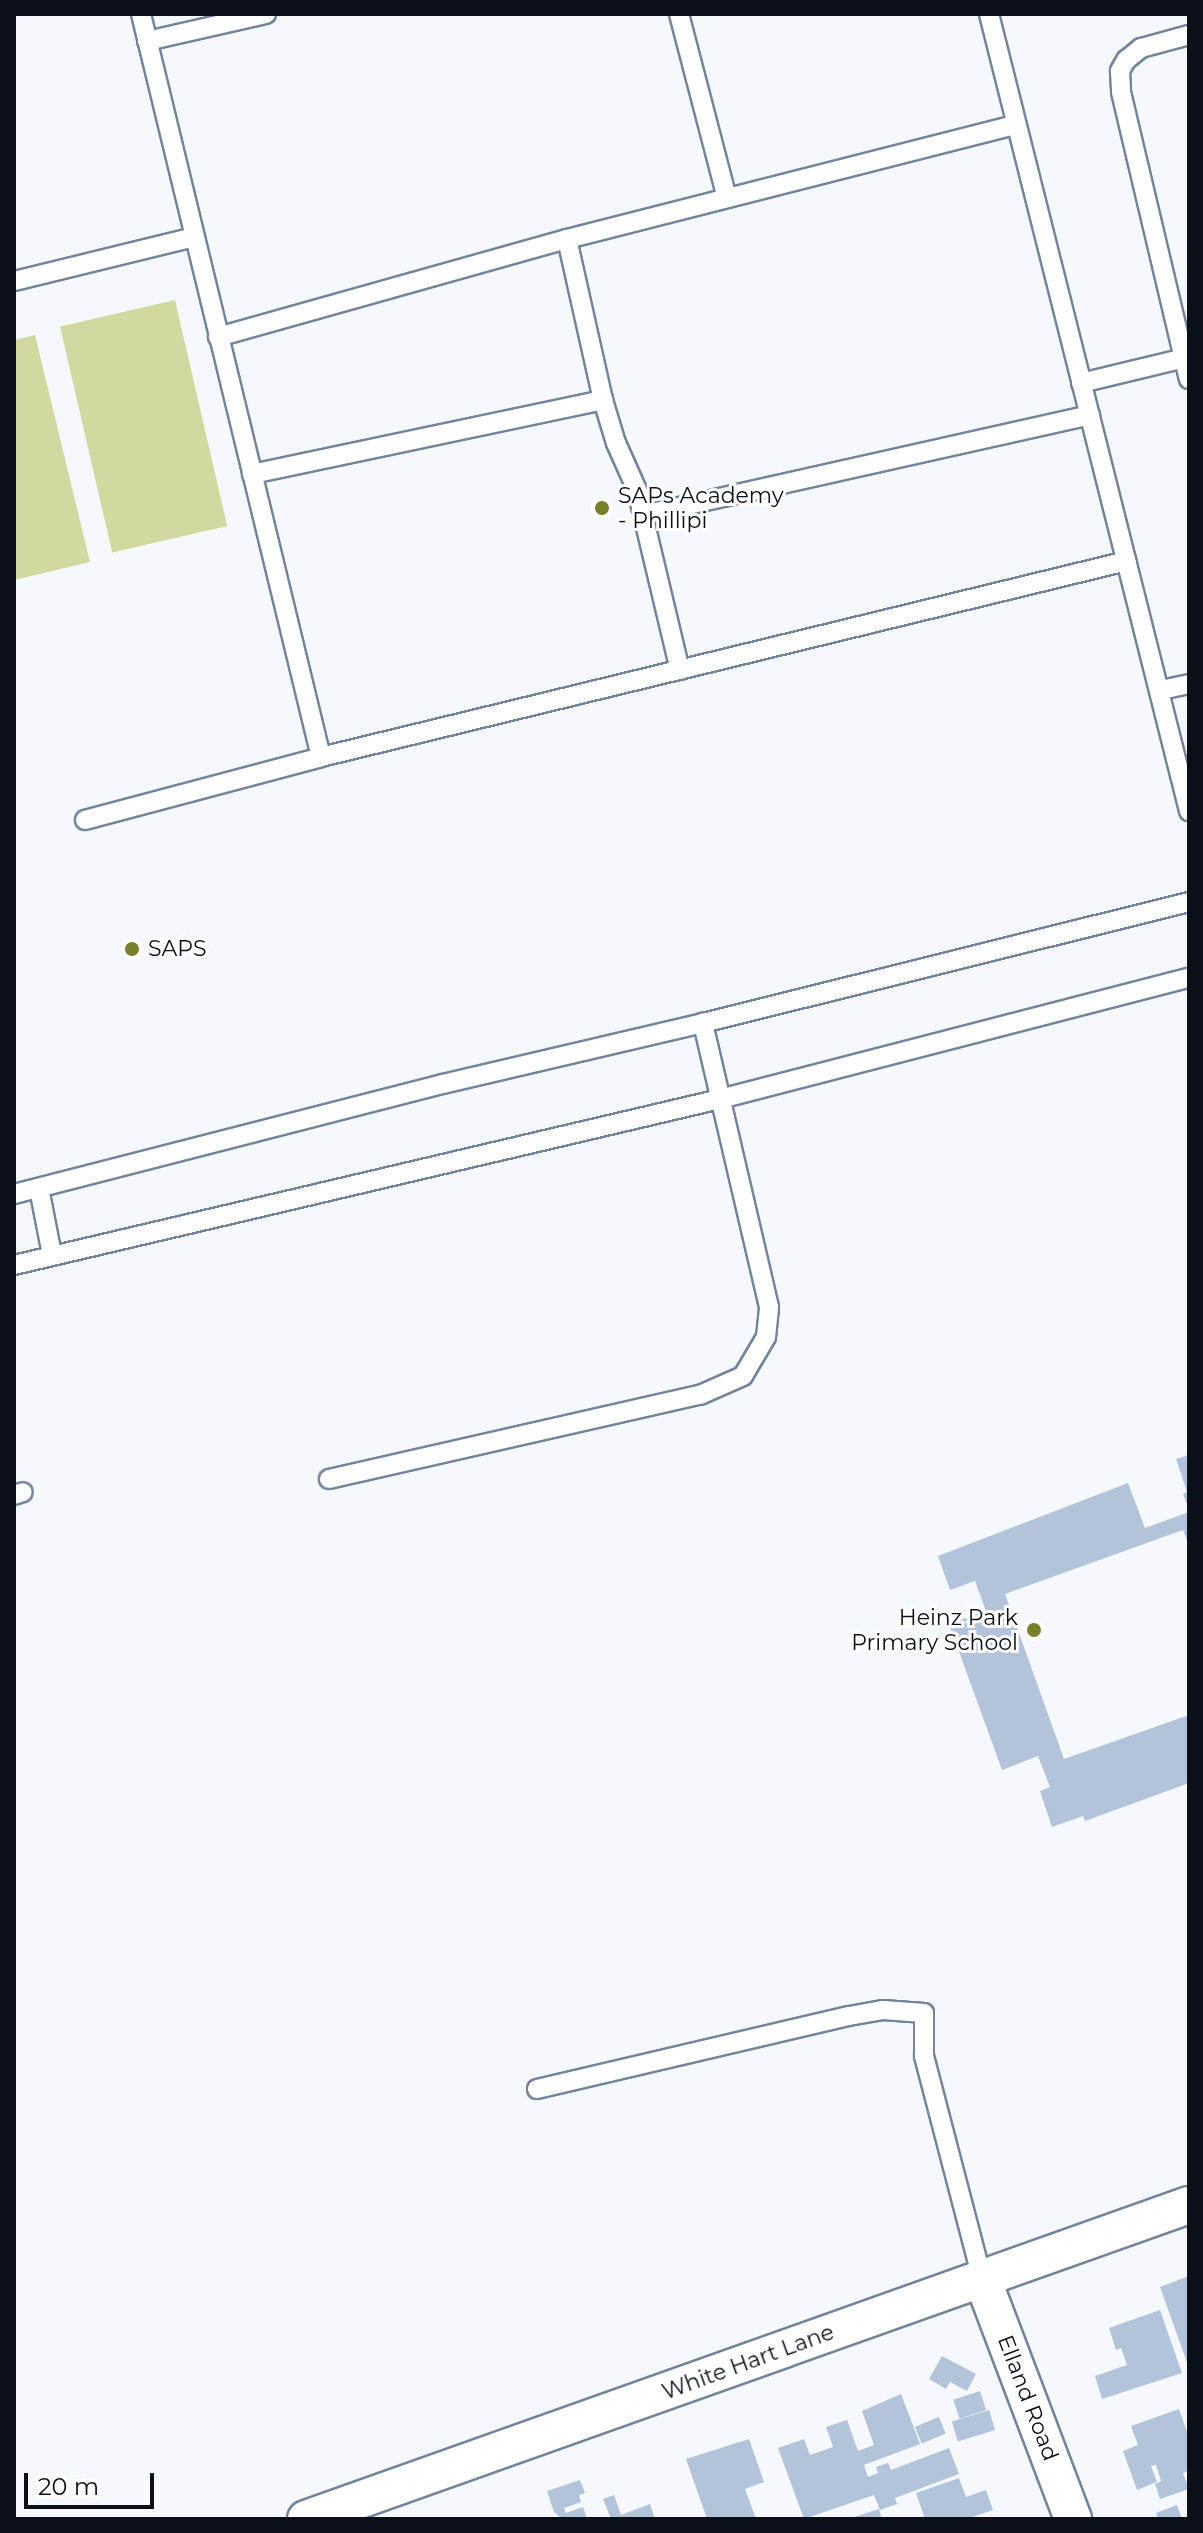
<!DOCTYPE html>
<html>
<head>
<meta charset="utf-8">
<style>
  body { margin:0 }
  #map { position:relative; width:1203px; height:2533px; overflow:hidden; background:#f5f9fd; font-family:Montserrat,sans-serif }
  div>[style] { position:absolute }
  .green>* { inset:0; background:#d2d9a0; transform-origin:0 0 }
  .building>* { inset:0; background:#b2c3da; transform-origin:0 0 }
  .roads { filter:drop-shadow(2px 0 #748499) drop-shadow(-2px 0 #748499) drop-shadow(0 2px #748499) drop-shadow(0 -2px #748499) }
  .lane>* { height:18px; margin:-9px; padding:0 9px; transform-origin:9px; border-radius:9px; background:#fff }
  .street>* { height:36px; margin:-18px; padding:0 18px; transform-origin:18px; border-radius:18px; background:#fff }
  .dots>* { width:22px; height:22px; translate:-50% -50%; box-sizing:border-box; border:4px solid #fff; border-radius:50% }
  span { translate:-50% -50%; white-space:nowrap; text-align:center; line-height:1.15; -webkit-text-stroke:6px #fff; paint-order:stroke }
  .poi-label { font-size:22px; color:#0b1018 }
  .left { translate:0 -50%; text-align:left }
  .right { translate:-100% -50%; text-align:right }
  .street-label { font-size:22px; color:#0b1018 }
  .frame { position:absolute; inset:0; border:16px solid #0b1018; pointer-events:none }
  .scale { position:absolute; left:24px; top:2473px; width:130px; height:36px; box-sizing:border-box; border:4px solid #0b1018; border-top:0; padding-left:10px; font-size:24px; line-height:28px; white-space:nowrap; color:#0b1018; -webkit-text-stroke:6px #fff; paint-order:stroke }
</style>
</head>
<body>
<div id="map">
  <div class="green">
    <i style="left:175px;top:300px;width:232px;height:118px;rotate:77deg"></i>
    <i style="clip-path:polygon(35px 335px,90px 562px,14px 580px,14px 340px)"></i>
  </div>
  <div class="building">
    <i style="clip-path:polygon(1189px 1455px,1189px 1510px,1183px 1494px,1187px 1492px,1176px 1459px)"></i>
    <i style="clip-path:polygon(1128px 1483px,1145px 1528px,1189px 1512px,1189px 1546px,1183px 1530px,1005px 1594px,1064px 1759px,1189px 1715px,1189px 1783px,1085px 1821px,1083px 1816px,1052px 1827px,1040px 1791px,1050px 1787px,1038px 1756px,1002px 1770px,949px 1624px,986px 1611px,975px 1581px,950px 1590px,938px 1556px)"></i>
    <i style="clip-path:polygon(1189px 2276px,1189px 2368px,1160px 2287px)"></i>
    <i style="clip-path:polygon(1160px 2310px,1182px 2373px,1102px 2399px,1095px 2376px,1127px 2365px,1121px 2348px,1116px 2350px,1109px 2328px)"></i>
    <i style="clip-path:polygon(942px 2356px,976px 2374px,967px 2391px,950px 2382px,946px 2389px,929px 2379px)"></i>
    <i style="left:980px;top:2391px;width:20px;height:28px;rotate:72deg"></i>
    <i style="clip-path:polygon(901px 2394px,920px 2444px,864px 2465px,868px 2477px,878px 2473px,876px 2467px,888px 2463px,891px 2470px,949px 2448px,959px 2474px,895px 2498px,897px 2504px,880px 2510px,874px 2495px,804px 2519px,778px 2448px,804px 2439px,810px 2455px,833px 2447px,826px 2427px,847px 2420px,858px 2451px,874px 2445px,862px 2411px)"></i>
    <i style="clip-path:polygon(1179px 2409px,1189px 2437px,1189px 2471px,1183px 2473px,1189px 2489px,1160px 2499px,1155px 2484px,1161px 2481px,1156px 2465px,1151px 2466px,1157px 2482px,1137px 2490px,1123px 2451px,1138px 2445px,1131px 2426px)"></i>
    <i style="left:989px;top:2410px;width:21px;height:39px;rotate:73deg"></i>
    <i style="left:939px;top:2417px;width:18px;height:26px;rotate:68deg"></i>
    <i style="clip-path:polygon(749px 2439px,764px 2482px,745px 2489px,756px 2519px,707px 2519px,686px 2459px)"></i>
    <i style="clip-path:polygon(959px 2478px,966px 2497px,986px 2490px,993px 2510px,966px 2519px,925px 2519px,916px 2493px)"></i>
    <i style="clip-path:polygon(580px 2480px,585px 2493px,579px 2495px,581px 2502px,564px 2508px,566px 2513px,583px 2507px,587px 2519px,562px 2519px,554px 2512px,547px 2491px)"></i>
    <i style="clip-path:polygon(614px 2495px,621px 2515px,650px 2504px,655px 2519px,611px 2519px,603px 2499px)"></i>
    <i style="clip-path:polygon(1177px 2505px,1182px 2519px,1158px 2519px,1156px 2513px)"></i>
    <i style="clip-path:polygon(879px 2509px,882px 2519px,851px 2519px,851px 2518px)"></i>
  </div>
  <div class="roads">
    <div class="lane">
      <i style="left:141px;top:14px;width:764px;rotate:76.38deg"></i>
      <i style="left:679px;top:14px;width:190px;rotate:75.4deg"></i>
      <i style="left:989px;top:14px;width:822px;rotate:75.91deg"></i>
      <i style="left:1189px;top:35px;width:50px;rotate:164.8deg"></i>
      <i style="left:1141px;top:48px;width:19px;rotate:141deg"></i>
      <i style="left:1126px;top:60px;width:13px;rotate:119deg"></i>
      <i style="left:1120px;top:71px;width:21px;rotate:87deg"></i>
      <i style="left:1121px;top:92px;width:295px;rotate:76.7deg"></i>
      <i style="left:147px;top:41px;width:122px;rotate:-12.8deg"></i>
      <i style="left:567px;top:239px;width:165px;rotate:77.4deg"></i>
      <i style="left:603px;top:400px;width:45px;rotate:73.2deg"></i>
      <i style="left:616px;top:443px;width:51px;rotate:65.9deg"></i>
      <i style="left:637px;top:490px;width:185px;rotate:76.6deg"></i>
      <i style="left:14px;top:281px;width:186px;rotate:-13.7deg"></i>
      <i style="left:218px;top:337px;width:362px;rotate:-15.7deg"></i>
      <i style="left:567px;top:239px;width:461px;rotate:-14.3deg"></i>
      <i style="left:1081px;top:383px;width:111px;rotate:-13.5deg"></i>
      <i style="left:252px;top:474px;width:359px;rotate:-11.9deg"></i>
      <i style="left:643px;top:515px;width:458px;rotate:-12.6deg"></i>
      <i style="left:1161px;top:690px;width:29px;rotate:-12deg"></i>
      <i style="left:85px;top:820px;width:244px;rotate:-14.9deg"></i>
      <i style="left:321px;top:757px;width:829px;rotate:-13.67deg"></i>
      <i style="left:39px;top:1188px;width:68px;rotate:79deg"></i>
      <i style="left:14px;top:1194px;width:443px;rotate:-14.4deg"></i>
      <i style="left:443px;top:1084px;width:267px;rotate:-13.2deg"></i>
      <i style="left:703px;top:1023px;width:501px;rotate:-13.98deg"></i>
      <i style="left:14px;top:1265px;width:725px;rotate:-13.23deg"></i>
      <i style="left:720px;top:1099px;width:484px;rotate:-14.5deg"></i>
      <i style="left:329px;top:1479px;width:380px;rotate:-12.8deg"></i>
      <i style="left:700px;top:1395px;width:47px;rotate:-23.8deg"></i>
      <i style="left:743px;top:1376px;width:45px;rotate:-59.5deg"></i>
      <i style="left:766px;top:1337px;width:30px;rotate:-84deg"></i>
      <i style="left:769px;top:1307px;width:292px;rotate:-103.1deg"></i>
      <i style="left:14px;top:1495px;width:9px;rotate:-18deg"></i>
      <i style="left:537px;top:2089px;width:320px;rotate:-13.2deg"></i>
      <i style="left:849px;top:2016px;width:35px;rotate:-10deg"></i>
      <i style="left:883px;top:2010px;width:41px;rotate:4.2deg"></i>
      <i style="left:924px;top:2013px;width:43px;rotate:90deg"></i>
      <i style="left:924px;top:2056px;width:229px;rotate:75.4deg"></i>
    </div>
    <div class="street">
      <i style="left:982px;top:2278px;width:258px;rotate:69.3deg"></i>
      <i style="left:306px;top:2519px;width:937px;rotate:-19.58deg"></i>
    </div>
  </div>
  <div class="dots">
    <i style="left:602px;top:508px;background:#78802b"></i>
    <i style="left:132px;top:949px;background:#78802b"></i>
    <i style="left:1034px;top:1630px;background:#78802b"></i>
  </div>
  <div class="poi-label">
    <span class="left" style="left:618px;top:508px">SAPs Academy<br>- Phillipi</span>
    <span class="left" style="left:148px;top:949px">SAPS</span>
    <span class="right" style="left:1018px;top:1630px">Heinz Park<br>Primary School</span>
  </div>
  <div class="street-label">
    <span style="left:748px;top:2362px;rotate:-20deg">White Hart Lane</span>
    <span style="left:1028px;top:2398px;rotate:69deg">Elland Road</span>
  </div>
  <div class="frame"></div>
  <div class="scale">20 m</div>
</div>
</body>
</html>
